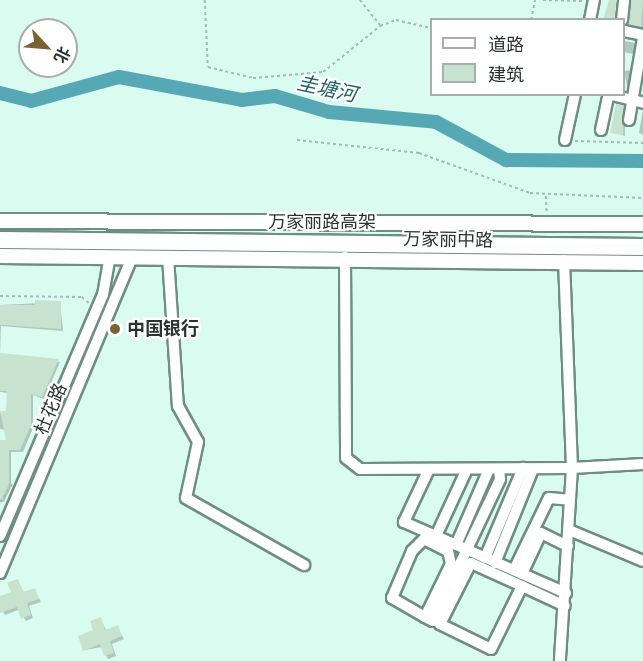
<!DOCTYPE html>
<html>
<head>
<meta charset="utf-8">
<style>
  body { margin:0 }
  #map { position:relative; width:643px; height:661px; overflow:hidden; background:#dafbf0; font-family:Lora,"Noto Sans SC",serif }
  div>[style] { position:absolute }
  .shadow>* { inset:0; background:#0003 }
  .river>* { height:14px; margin:-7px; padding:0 7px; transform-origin:7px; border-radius:7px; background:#56a8b5 }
  .building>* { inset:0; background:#c7e2cf }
  .path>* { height:1.5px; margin-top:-0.75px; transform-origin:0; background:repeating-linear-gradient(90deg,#a1bcb3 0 3px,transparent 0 6px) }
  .roads { filter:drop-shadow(2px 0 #6f8e83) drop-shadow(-2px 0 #6f8e83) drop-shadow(0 2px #6f8e83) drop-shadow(0 -2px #6f8e83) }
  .minor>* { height:10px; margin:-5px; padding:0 5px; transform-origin:5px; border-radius:5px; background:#fff }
  .major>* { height:14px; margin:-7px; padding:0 7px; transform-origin:7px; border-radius:7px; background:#fff }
  .highway>* { height:16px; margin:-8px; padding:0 8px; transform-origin:8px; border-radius:8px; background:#fff }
  .dots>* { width:16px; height:16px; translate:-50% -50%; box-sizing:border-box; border:3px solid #fff; border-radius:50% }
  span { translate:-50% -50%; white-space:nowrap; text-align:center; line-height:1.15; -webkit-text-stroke:4.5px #fff; paint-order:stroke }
  .street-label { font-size:18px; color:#273430 }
  .poi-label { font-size:18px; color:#273430; font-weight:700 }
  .left { translate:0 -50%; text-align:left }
  .water-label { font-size:20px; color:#1b5f69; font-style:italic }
  .legend { position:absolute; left:430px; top:18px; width:195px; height:78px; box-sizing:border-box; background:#fff; border:2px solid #a9aeac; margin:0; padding:8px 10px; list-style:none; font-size:18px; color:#273430 }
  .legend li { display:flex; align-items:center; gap:12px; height:30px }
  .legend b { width:30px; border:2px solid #a9aeac }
  .north { position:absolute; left:18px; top:18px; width:60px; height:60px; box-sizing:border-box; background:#fff; border:2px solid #a9aeac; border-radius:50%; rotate:116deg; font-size:16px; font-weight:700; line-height:24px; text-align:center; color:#273430 }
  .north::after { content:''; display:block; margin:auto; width:21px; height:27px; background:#7a6233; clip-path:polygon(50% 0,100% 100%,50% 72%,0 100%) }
</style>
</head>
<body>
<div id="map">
  <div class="shadow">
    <i style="clip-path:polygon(632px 0,643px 0,643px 29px,630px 24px)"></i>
    <i style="clip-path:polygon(625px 41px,635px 43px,633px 54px,624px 52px)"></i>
    <i style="clip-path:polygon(632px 70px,628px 91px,624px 71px)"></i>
    <i style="clip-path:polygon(623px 107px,625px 109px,625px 136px,612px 132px)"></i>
    <i style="clip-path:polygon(643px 109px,643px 135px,639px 133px)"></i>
    <i style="clip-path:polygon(60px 302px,63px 331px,1px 326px,0 355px,0 305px)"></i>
    <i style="clip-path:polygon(0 355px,60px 362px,44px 399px,33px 395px,33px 428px,23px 452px,11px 452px,11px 487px,4px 502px,0 502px,0 442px,8px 441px,8px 430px,0 429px,0 413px,8px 413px,8px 393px,0 392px)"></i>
    <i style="clip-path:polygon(18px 581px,24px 593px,34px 589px,41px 602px,29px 606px,33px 618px,26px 621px,18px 610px,5px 615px,0 607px,0 598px,12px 593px)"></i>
    <i style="clip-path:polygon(100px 619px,107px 631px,117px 627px,124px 639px,112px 644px,116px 656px,108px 659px,102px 647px,85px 650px)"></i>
  </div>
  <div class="river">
    <i style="left:0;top:93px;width:32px;rotate:14deg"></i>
    <i style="left:31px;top:101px;width:91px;rotate:-15.3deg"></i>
    <i style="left:119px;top:77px;width:125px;rotate:10.6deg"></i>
    <i style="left:242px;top:100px;width:33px;rotate:-7deg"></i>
    <i style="left:275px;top:96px;width:56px;rotate:16.5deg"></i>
    <i style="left:329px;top:112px;width:107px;rotate:5.3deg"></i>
    <i style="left:436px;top:122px;width:80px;rotate:28.5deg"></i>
    <i style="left:506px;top:160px;width:137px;rotate:0.4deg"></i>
  </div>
  <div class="building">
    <i style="clip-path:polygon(609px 0,616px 0,615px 20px,603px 20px)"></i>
    <i style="clip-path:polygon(631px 0,643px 0,641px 27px,628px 24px)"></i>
    <i style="clip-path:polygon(616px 104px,624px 106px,623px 135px,610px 133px)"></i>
    <i style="clip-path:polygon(35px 300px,61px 301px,61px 329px,0 325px,0 305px,35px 305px)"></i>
    <i style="clip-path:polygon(0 353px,59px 359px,42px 397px,31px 394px,31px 425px,20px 450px,9px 450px,9px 484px,0 505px,0 440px,6px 440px,0 411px,6px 411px,7px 391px,0 391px)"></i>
    <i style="clip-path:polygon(18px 579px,23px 592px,35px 588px,39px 599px,27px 603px,31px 615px,21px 619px,17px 607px,0 613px,0 596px,11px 592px,7px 583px)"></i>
    <i style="clip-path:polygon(101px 617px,105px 630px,118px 625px,122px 636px,110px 641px,114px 653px,104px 656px,100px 644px,83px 651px,78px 636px,93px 630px,90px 621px)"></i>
  </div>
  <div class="path">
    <i style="left:205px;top:0;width:67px;rotate:87.4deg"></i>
    <i style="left:208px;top:67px;width:46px;rotate:13.7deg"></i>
    <i style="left:253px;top:78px;width:70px;rotate:-4.9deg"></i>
    <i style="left:323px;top:72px;width:73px;rotate:-38.9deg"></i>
    <i style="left:380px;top:26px;width:17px;rotate:-21deg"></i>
    <i style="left:396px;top:20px;width:37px;rotate:13deg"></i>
    <i style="left:360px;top:0;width:32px;rotate:51deg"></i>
    <i style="left:543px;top:0;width:41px;rotate:1.4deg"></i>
    <i style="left:531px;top:20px;width:20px;rotate:-79deg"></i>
    <i style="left:297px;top:140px;width:123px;rotate:6.1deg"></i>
    <i style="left:419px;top:153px;width:118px;rotate:19.8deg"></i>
    <i style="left:530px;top:193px;width:113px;rotate:2.5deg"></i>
    <i style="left:575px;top:141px;width:68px;rotate:1.7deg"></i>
    <i style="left:546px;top:196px;width:18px;rotate:87deg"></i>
    <i style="left:0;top:296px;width:82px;rotate:0.7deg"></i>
    <i style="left:82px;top:297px;width:9px;rotate:41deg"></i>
    <i style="left:0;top:502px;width:22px;rotate:-56deg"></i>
  </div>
  <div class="roads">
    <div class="minor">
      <i style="left:590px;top:20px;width:20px;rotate:-79deg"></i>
      <i style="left:622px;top:20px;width:20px;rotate:-84deg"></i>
      <i style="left:624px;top:31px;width:19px;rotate:12deg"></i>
      <i style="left:608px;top:94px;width:36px;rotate:14deg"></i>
      <i style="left:629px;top:120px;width:83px;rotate:-80.3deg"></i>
      <i style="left:601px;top:130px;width:34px;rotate:-78deg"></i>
      <i style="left:565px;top:140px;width:47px;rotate:-77.7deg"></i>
      <i style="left:168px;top:257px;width:149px;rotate:86.2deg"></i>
      <i style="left:178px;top:406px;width:41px;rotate:60.9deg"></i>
      <i style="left:198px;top:442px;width:57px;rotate:102.1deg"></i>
      <i style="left:186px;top:498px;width:136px;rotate:29.6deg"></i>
      <i style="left:345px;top:257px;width:201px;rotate:89.7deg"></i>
      <i style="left:346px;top:458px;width:18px;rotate:38deg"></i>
      <i style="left:360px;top:469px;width:212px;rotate:-0.3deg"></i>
      <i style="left:572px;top:468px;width:193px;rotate:93.6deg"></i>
      <i style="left:564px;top:260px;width:208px;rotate:87.8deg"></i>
      <i style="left:572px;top:468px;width:71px;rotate:-3.2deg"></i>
      <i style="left:429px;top:469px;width:59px;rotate:115.3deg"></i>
      <i style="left:404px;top:522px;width:177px;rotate:23.7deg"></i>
      <i style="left:569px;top:530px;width:80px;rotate:22.7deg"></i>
      <i style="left:0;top:536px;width:262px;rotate:-66.9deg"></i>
      <i style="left:103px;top:295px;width:39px;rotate:-80deg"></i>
      <i style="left:436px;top:536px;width:74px;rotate:-65.2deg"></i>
      <i style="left:456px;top:545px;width:83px;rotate:-66.5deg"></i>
      <i style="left:485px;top:558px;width:98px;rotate:-67.1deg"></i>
      <i style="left:495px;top:563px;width:101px;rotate:-68deg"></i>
      <i style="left:514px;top:570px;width:80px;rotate:-64.1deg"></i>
      <i style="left:549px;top:498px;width:21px;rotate:5deg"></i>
      <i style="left:0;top:573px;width:342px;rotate:-67.3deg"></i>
      <i style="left:522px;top:574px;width:45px;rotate:-65.1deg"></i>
      <i style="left:541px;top:533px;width:30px;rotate:26deg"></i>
      <i style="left:522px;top:586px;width:70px;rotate:116.2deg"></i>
      <i style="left:491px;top:649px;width:57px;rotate:-153.9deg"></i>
      <i style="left:440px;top:624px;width:68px;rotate:-63.1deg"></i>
      <i style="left:471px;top:563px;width:56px;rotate:24.3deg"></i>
      <i style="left:522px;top:586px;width:47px;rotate:24.9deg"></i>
      <i style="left:425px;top:617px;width:38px;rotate:-150deg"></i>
      <i style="left:392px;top:598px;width:51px;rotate:-66.9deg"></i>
      <i style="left:412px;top:551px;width:17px;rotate:-45deg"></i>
      <i style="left:424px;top:539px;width:27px;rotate:27deg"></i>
      <i style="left:448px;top:551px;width:13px;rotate:77deg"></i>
      <i style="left:451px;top:564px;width:59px;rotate:116.1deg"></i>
      <i style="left:425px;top:617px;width:9px;rotate:27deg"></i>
      <i style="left:433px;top:621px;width:157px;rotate:-64.7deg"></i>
      <i style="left:500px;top:479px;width:10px;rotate:-96deg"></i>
    </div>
    <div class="major">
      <i style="left:0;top:221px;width:643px;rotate:0.27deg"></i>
      <i style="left:0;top:256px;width:643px;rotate:0.62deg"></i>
    </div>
    <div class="highway">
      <i style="left:0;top:240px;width:643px;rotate:0.62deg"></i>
    </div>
  </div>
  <div class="dots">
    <i style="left:115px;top:329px;background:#7a6233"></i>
  </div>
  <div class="street-label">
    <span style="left:322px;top:222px">万家丽路高架</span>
    <span style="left:448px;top:240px;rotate:1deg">万家丽中路</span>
    <span style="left:51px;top:409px;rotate:-67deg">杜花路</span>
  </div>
  <div class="poi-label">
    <span class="left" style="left:127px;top:329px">中国银行</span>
  </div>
  <div class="water-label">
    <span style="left:327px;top:88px;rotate:12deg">圭塘河</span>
  </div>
  <ul class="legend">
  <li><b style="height:8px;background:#fff"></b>道路</li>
  <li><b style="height:16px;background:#c7e2cf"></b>建筑</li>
  </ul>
  <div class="north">北</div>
</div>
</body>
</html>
